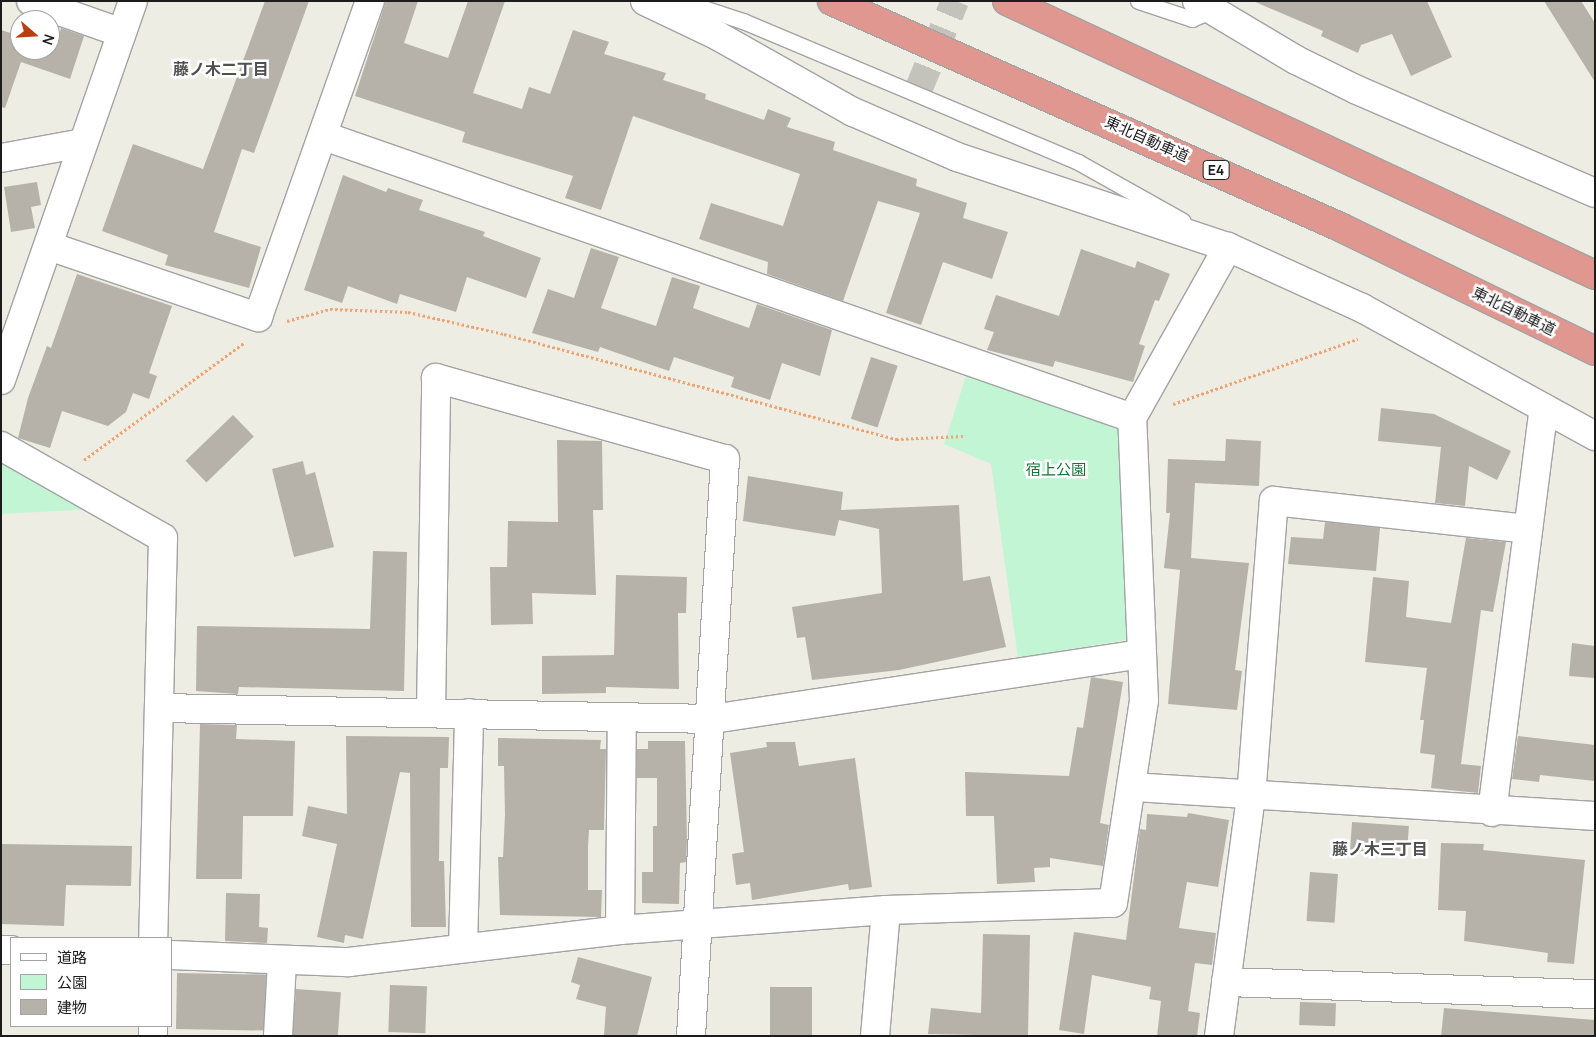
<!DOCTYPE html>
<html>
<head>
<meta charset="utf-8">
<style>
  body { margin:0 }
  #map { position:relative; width:1596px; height:1037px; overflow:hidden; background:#edede3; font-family:Manrope,"Noto Sans JP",sans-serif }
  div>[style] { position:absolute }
  .park>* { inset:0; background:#c2f5d4 }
  .building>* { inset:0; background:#b6b2a9; transform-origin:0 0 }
  .tertiary-tunnel>* { height:28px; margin-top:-14px; transform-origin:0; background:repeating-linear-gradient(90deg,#c3c3bb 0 28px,transparent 0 42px) }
  .path>* { height:3px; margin-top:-1.5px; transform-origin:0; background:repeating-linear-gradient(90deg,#f0a271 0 2.5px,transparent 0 5px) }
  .roads { filter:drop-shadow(1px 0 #a3a3a3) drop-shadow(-1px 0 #a3a3a3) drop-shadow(0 1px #a3a3a3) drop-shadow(0 -1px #a3a3a3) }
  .service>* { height:15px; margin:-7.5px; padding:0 7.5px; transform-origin:7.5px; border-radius:7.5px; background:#fff }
  .minor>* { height:28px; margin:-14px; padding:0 14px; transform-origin:14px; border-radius:14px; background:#fff }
  .tertiary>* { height:28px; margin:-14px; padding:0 14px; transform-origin:14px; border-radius:14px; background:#fff }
  .motorway>* { height:28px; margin:-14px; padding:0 14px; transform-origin:14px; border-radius:14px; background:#e0978f }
  span { translate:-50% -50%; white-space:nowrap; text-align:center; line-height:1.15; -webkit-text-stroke:5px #fff; paint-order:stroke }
  .shield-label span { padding:1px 4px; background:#fff; border:1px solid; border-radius:4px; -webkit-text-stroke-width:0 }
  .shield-label { font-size:14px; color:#1c1c1c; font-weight:700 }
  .street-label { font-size:15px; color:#1c1c1c }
  .park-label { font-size:15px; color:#137235 }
  .neighbourhood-label { font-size:16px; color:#4f4f4f; font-weight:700 }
  .frame { position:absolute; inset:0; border:2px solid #1c1c1c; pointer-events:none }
  .legend { position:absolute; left:10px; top:937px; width:162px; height:90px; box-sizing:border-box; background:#fff; border:1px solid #a4a4a4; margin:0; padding:6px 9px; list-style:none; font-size:15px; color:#1c1c1c }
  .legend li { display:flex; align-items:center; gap:10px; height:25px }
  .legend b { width:25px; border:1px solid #a4a4a4 }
  .north { position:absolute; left:10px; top:10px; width:50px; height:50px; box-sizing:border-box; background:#fff; border:1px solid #a4a4a4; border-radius:50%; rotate:109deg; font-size:14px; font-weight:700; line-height:20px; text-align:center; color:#1c1c1c }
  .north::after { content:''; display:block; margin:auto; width:18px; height:22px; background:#bb3e0e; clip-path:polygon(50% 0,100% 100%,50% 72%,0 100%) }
</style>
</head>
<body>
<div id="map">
  <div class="park">
    <i style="clip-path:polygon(968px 370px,1117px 421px,1131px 639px,1018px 658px,991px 464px,944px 444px)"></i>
    <i style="clip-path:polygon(1px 462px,94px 509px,1px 514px)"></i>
  </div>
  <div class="building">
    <i style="clip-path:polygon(265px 1px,309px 1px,254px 153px,242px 149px,214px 232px,261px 247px,249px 288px,165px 265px,168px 255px,102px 231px,133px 144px,203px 169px)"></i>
    <i style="clip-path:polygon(386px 1px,418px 1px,404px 43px,448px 58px,468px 1px,505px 1px,473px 93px,522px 109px,529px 87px,550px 94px,573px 30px,609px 42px,604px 54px,666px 73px,663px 80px,706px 94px,705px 99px,764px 120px,768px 109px,791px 118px,787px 127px,835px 142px,833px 150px,917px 179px,916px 186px,967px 203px,963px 218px,1008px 232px,992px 279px,943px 262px,921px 325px,886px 313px,920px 213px,878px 201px,843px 301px,767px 274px,768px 262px,699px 239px,711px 203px,783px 226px,800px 174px,633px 116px,601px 210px,565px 198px,573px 176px,462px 142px,465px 132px,355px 96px)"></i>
    <i style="clip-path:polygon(1253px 1px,1427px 1px,1452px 57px,1411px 76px,1392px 34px,1361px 45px,1358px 53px,1321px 36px,1323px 31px)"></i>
    <i style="clip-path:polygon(1544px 1px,1581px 1px,1595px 23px,1595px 82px)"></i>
    <i style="clip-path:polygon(61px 28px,84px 36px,70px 79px,21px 62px,5px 108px,1px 107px,1px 30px,20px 36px,20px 50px,50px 50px,50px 36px,58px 39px)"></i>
    <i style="clip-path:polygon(343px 175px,386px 192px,388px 188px,423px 200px,419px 210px,485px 232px,483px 236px,541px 258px,526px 298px,467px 277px,456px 312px,400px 294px,397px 304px,348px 286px,342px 303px,304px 290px)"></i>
    <i style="clip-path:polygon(37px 182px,41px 205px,31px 207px,35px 228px,11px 232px,4px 187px)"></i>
    <i style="clip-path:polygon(591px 248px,619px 257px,601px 308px,656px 326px,672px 277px,700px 286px,693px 308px,749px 328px,757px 304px,832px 330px,820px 376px,782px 363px,770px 400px,731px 387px,734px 377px,674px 357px,669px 371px,600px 347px,598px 352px,532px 333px,548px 289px,574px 298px)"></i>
    <i style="clip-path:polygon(1081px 249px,1135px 268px,1137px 261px,1170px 274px,1159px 301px,1155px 300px,1139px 344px,1145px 346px,1133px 382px,1055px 361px,1053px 367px,987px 350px,994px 332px,984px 329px,996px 295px,1059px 316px)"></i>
    <i style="clip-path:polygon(77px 274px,172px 306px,149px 373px,157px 376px,149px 399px,133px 393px,126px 412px,108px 426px,62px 411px,50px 448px,18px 438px,28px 398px,47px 346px,51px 348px)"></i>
    <i style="left:871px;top:357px;width:28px;height:65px;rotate:18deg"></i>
    <i style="clip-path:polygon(1381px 408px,1434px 414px,1511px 451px,1497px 480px,1469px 466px,1465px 506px,1435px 503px,1441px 447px,1378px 441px)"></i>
    <i style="left:233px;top:415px;width:30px;height:66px;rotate:46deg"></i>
    <i style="clip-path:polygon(1226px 439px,1261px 441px,1259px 486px,1195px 483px,1191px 558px,1249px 563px,1235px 670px,1242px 671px,1237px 710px,1168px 704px,1180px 570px,1164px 568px,1170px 513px,1166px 513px,1168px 459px,1225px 461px)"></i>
    <i style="clip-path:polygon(557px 440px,602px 441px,603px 510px,593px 510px,596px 595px,532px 593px,533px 624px,491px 625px,490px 567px,507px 567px,508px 521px,558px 522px)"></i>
    <i style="clip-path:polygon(303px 461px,306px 475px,315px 472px,334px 547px,294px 557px,272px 469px)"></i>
    <i style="clip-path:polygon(748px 476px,843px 492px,841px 510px,959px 505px,963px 581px,990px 576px,1006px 647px,899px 670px,812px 680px,805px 637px,797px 638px,792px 607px,882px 593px,879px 529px,839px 520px,835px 536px,743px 521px)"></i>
    <i style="clip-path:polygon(1325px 522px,1380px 528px,1376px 571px,1288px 564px,1291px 537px,1323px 539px)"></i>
    <i style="clip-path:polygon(1466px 538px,1506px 542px,1493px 612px,1481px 610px,1461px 764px,1481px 766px,1478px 793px,1431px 788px,1435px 755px,1420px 753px,1424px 720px,1420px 720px,1427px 668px,1365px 662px,1373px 577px,1409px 581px,1406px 617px,1451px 623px)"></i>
    <i style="clip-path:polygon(373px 551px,407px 552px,404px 691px,239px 687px,238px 694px,196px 691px,197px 626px,370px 629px)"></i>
    <i style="clip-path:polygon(616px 575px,687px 577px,686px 613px,678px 613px,679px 689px,606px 687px,606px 693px,542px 694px,542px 656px,614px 655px)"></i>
    <i style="clip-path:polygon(1572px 643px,1595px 646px,1595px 678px,1569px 676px)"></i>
    <i style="clip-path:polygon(1091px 677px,1123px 682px,1100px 823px,1109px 825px,1103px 866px,1050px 858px,1050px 867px,1034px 868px,1035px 882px,997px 884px,994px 816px,966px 816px,965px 772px,1069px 776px,1077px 727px,1083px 728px)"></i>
    <i style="clip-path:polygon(200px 724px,237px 725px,236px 739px,295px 741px,293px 816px,243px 816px,242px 879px,196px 879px)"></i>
    <i style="clip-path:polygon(346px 736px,449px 737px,448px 768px,440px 768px,439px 861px,444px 861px,446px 927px,411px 927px,410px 773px,400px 772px,363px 939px,345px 935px,344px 943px,317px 937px,337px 844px,302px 836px,308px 806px,347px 814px)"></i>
    <i style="clip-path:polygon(1518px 736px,1595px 745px,1595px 781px,1540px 775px,1539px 782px,1512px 779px)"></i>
    <i style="clip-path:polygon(498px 738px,601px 740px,600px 749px,606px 749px,604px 830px,589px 830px,588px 846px,588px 890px,602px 890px,601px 917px,500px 915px,498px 857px,503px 857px,505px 815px,504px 766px,498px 766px)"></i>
    <i style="clip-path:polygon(648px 741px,685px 741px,687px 841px,686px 862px,680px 863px,679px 904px,642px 903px,642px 872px,653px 872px,653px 826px,657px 826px,657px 778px,637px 778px,637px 749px,648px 749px)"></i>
    <i style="clip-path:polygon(766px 742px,795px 742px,799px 766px,855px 758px,872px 887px,849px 890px,848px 884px,752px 900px,750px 883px,736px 885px,732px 854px,744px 852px,730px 753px,767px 747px)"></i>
    <i style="clip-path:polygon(1188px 813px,1229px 820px,1218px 887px,1187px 882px,1179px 928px,1216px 933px,1212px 965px,1195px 963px,1188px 1011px,1200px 1013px,1197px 1036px,1157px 1036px,1161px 1001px,1149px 999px,1151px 987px,1092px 975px,1084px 1034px,1059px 1030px,1074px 932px,1126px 940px,1140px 829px,1146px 830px,1147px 814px,1187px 817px)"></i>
    <i style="left:1352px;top:822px;width:57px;height:30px;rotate:4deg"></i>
    <i style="clip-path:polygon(1441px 843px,1484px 844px,1483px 850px,1585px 860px,1574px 964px,1547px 962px,1548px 953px,1464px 941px,1466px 911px,1438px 910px)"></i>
    <i style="clip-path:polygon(1px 844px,132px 846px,131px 886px,66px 885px,64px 926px,1px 924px)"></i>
    <i style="left:1310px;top:872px;width:28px;height:49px;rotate:4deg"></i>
    <i style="clip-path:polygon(226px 893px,260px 894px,259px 927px,268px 928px,267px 943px,225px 941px)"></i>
    <i style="clip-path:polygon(983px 934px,1030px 935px,1028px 1036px,928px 1034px,931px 1008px,981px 1013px)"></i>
    <i style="clip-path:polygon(578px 957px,652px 977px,637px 1036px,604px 1036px,606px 1007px,576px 999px,580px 985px,571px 982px)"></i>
    <i style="left:177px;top:973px;width:89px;height:56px;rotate:1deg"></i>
    <i style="left:390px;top:985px;width:37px;height:47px;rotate:2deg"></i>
    <i style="left:770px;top:987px;width:42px;height:49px"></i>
    <i style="left:296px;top:989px;width:45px;height:47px;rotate:4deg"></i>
    <i style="left:1300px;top:1002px;width:36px;height:23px;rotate:2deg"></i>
    <i style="clip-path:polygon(1444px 1008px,1595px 1020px,1595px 1036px,1441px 1036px)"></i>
  </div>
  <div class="tertiary-tunnel">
    <i style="left:917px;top:93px;width:100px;rotate:-67.6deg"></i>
  </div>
  <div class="path">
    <i style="left:287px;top:321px;width:45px;rotate:-15.6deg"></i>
    <i style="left:330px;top:309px;width:78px;rotate:2.2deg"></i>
    <i style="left:408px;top:312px;width:98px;rotate:12.9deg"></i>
    <i style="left:504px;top:334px;width:406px;rotate:15deg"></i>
    <i style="left:896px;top:439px;width:67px;rotate:-2.6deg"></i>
    <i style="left:1173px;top:404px;width:196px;rotate:-19.4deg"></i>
    <i style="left:84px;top:460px;width:198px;rotate:-36.2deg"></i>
  </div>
  <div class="roads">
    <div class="service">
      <i style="left:682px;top:1px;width:64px;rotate:18.2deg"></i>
      <i style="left:743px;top:21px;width:363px;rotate:22.8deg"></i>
      <i style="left:1078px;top:162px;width:120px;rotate:29.3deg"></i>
      <i style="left:1138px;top:1px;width:57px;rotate:18.4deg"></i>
      <i style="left:1192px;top:19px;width:22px;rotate:-24deg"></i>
    </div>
    <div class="minor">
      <i style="left:31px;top:1px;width:96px;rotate:19.4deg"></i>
      <i style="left:324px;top:136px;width:856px;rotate:19.24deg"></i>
      <i style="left:1px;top:158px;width:83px;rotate:-10.4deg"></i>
      <i style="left:49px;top:246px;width:221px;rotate:18.8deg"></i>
      <i style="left:258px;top:317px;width:335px;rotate:-70.5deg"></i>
      <i style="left:1px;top:380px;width:401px;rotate:-70.8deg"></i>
      <i style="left:1px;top:446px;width:186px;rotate:29.6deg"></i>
      <i style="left:163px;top:538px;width:400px;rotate:91.4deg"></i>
      <i style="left:160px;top:708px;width:552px;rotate:1.14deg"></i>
      <i style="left:712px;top:719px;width:433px;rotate:-8.6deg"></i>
      <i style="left:431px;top:712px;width:334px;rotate:-89.1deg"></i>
      <i style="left:436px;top:378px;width:300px;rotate:15.7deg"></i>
      <i style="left:725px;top:459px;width:578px;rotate:93.37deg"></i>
      <i style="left:1133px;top:787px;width:463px;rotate:3.6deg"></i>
      <i style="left:1492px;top:812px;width:407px;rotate:-82.7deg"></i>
      <i style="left:620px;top:930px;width:213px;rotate:-89.5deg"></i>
      <i style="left:463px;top:948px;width:235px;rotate:-88.5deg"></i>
      <i style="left:1px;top:950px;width:10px"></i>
      <i style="left:171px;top:955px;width:178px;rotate:2.3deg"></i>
      <i style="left:349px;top:962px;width:273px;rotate:-6.7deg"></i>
      <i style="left:620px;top:930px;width:267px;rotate:-4.3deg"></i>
      <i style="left:886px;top:910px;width:227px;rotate:-1.8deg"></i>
      <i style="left:1113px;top:903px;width:205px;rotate:-81.3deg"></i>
      <i style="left:1144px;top:700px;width:282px;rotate:-92.4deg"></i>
      <i style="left:1132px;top:418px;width:196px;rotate:-60.7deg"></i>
      <i style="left:1226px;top:982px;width:369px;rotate:1.9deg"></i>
      <i style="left:153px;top:1026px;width:10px;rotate:90deg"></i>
      <i style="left:278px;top:1036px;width:74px;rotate:-86.9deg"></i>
      <i style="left:875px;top:1036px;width:126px;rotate:-85deg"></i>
      <i style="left:1219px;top:1036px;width:241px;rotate:-82.4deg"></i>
      <i style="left:1251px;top:797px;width:297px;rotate:-85.6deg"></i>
      <i style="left:1274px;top:501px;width:254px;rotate:6.3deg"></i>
    </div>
    <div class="tertiary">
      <i style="left:645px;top:1px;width:81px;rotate:25.6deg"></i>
      <i style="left:718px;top:36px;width:155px;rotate:29.4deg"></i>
      <i style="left:853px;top:112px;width:113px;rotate:23.4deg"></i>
      <i style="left:957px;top:157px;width:286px;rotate:18.4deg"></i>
      <i style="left:1228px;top:247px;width:147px;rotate:24.5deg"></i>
      <i style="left:1362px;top:308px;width:266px;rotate:28.8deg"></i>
      <i style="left:1197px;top:1px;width:115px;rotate:30.8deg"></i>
      <i style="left:1296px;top:60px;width:68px;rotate:26.2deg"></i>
      <i style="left:1357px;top:90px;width:259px;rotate:23.4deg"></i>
    </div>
    <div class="motorway">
      <i style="left:832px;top:1px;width:556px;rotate:23.98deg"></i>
      <i style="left:1340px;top:227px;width:284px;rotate:25.9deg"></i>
      <i style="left:1007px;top:1px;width:649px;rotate:24.98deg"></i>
    </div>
  </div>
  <div class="shield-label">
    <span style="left:1216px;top:170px">E4</span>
  </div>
  <div class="street-label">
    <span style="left:1147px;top:139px;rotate:24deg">東北自動車道</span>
    <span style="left:1514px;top:311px;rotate:26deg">東北自動車道</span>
  </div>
  <div class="park-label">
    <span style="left:1056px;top:470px">宿上公園</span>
  </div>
  <div class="neighbourhood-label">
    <span style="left:221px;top:69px">藤ノ木二丁目</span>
    <span style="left:1380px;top:849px">藤ノ木三丁目</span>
  </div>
  <div class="frame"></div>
  <ul class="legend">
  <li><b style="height:6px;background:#fff"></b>道路</li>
  <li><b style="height:14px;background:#c2f5d4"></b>公園</li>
  <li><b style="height:14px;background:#b6b2a9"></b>建物</li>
  </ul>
  <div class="north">N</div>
</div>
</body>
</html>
